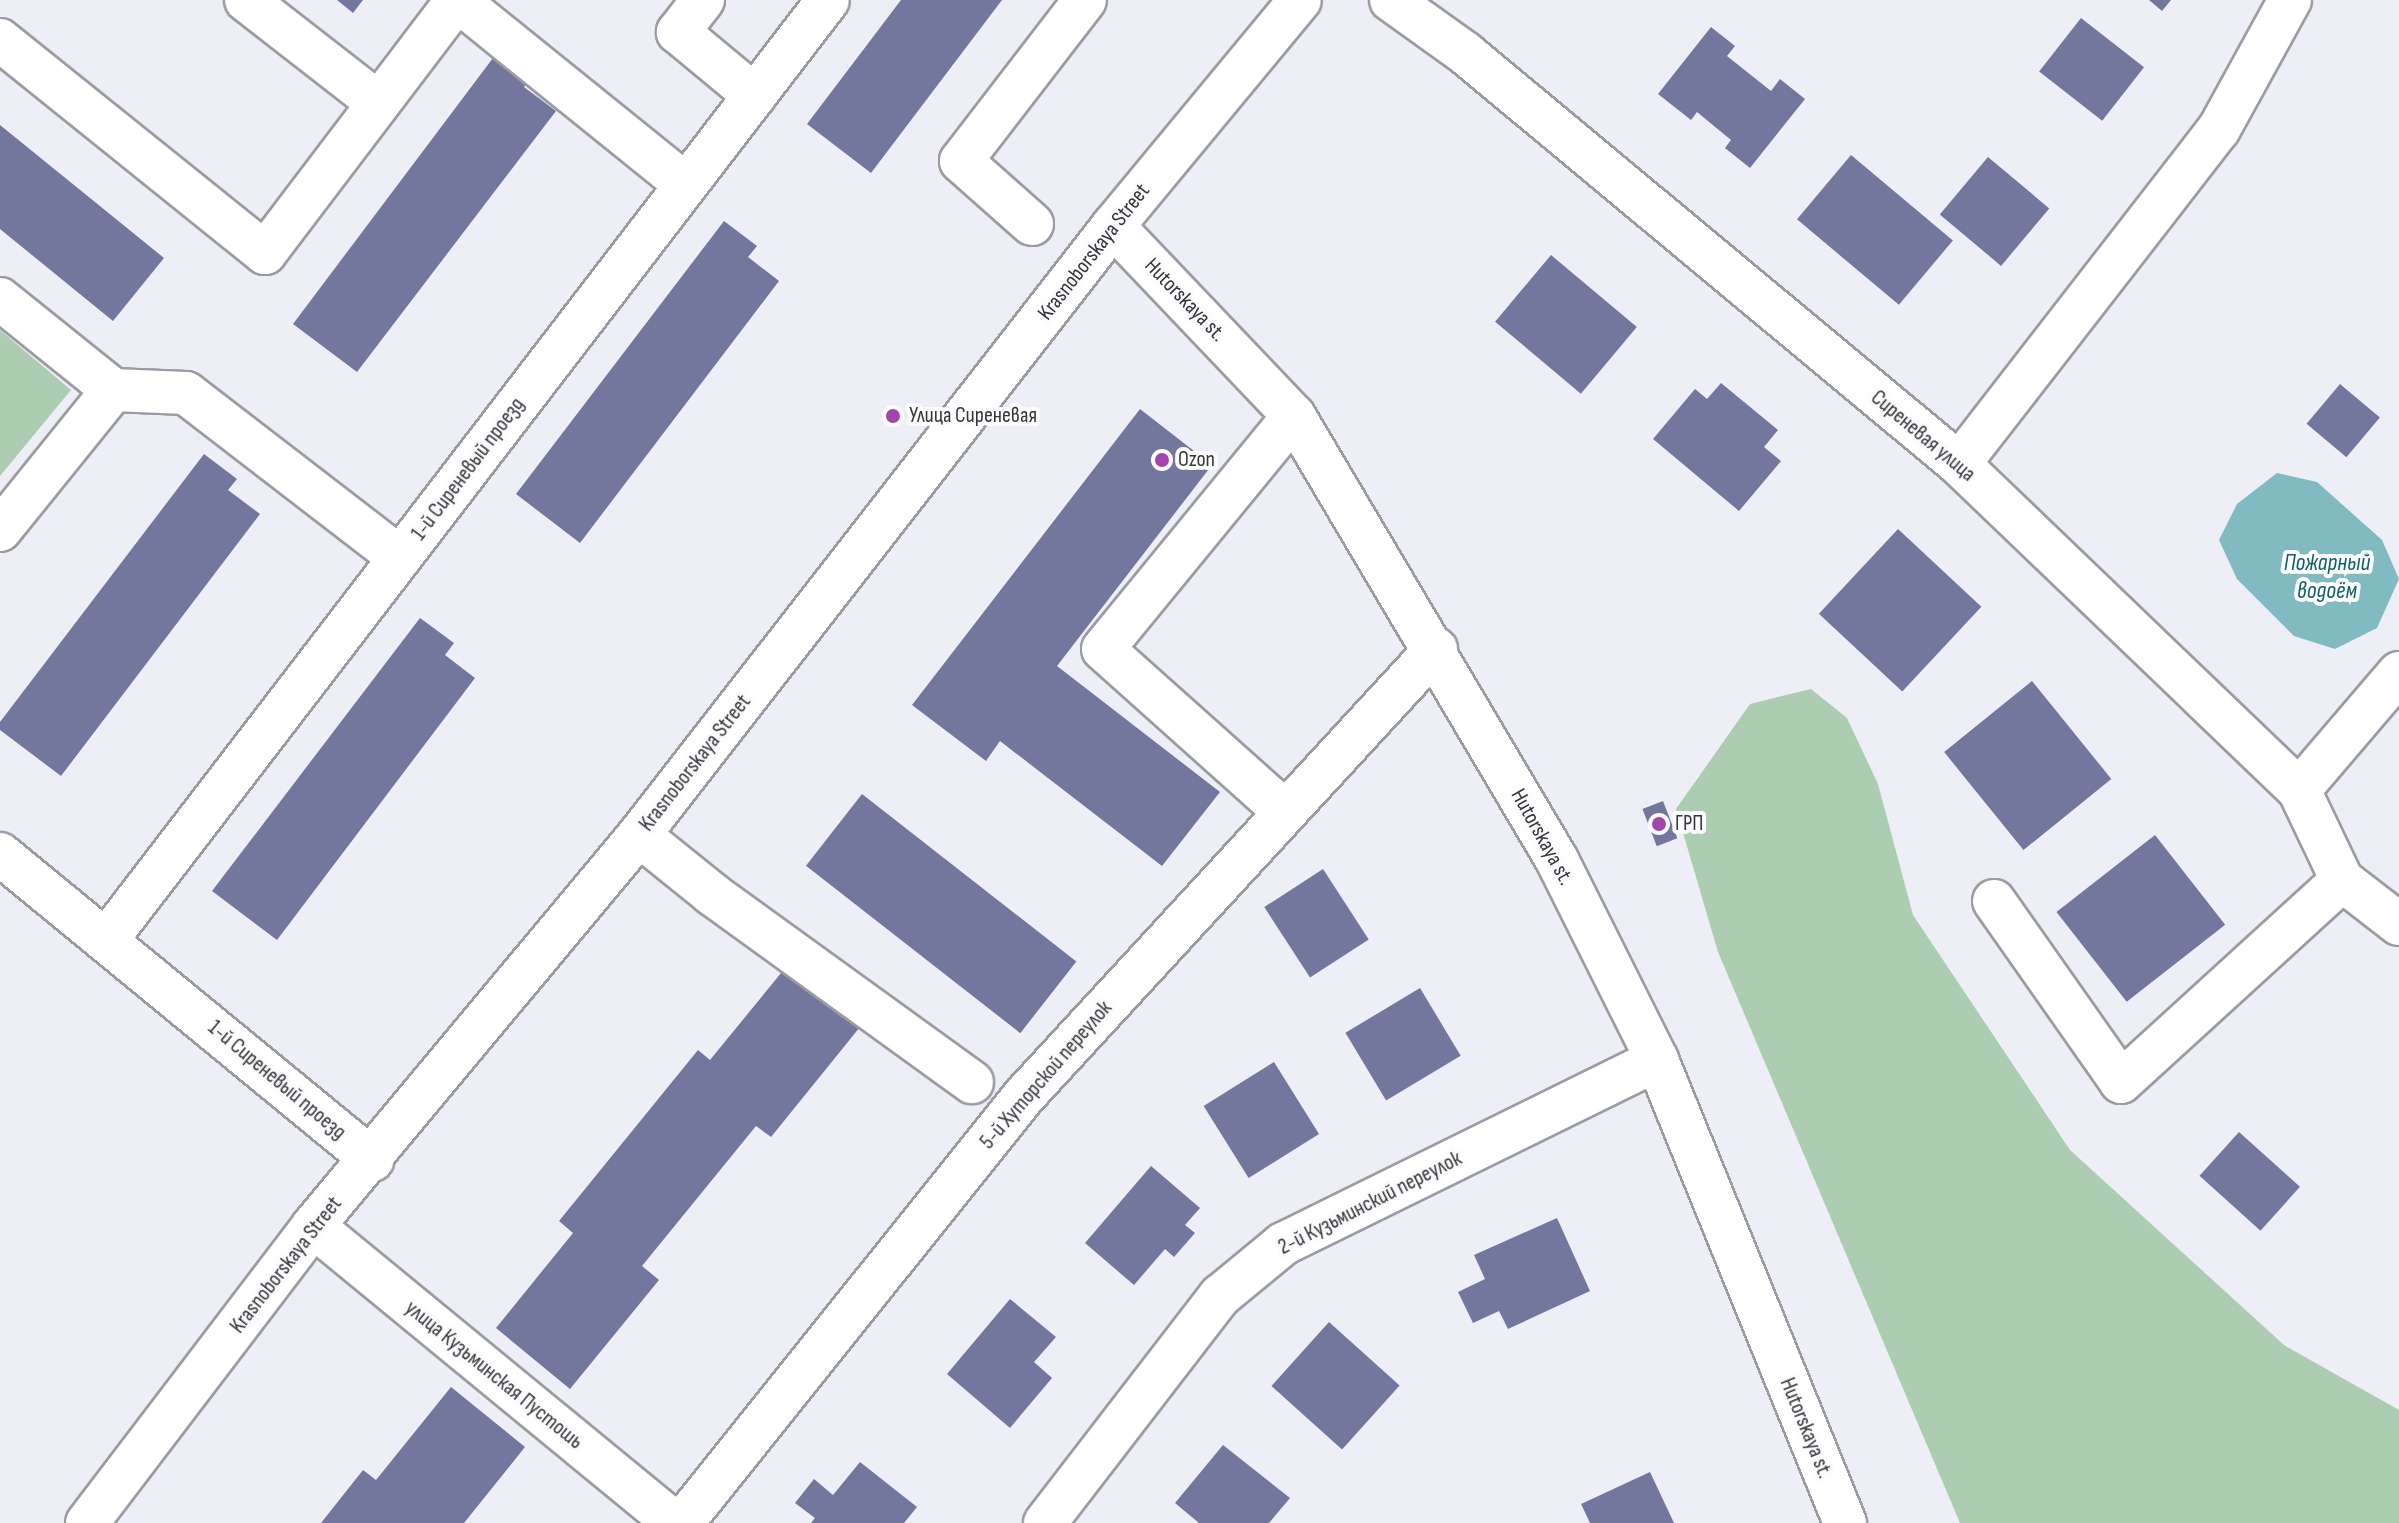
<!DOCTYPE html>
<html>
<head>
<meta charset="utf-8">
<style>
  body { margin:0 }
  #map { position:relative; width:2399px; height:1523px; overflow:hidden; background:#edeef6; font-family:"Sofia Sans Condensed",sans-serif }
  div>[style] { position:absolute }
  .green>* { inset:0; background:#adcdb2 }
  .water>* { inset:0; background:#82bac1 }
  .building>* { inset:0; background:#73779d; transform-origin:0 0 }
  .roads { filter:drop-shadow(2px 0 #9b9ca2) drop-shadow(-2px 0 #9b9ca2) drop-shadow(0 2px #9b9ca2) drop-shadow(0 -2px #9b9ca2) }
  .minor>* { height:42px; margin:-21px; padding:0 21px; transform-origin:21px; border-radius:21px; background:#fff }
  .dots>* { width:22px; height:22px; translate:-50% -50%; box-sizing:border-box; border:4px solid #fcfcff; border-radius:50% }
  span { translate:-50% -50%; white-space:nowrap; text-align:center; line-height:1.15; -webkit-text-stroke:8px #fcfcff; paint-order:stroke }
  .street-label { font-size:22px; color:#343537 }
  .poi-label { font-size:22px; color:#343537 }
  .left { translate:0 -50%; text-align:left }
  .water-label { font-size:24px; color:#115f67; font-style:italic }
</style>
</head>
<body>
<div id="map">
  <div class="green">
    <i style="clip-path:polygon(0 330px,71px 390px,0 476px)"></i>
    <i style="clip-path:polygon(1811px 689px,1847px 718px,1878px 784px,1913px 915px,2070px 1150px,2284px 1345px,2399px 1410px,2399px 1523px,1960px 1523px,1718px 952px,1676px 809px,1750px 704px)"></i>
  </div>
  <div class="water">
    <i style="clip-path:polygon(2277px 473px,2317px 482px,2382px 540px,2399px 579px,2377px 628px,2335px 649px,2294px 636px,2237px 579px,2219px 540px,2237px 504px)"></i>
  </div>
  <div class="building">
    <i style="clip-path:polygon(337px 0,363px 0,353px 13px)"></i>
    <i style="clip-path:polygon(901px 0,1002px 0,871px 173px,807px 124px)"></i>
    <i style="clip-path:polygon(2149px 0,2171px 0,2162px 11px)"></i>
    <i style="left:2081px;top:18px;width:80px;height:68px;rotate:38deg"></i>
    <i style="clip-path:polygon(1711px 27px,1735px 46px,1727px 56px,1771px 91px,1780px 79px,1805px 99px,1750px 168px,1725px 148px,1731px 140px,1697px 112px,1691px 120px,1658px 94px)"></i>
    <i style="clip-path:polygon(499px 50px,533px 75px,524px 87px,556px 111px,357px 372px,293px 324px)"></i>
    <i style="clip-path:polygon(0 125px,164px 258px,113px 321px,0 229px)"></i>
    <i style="left:1851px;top:155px;width:133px;height:84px;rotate:40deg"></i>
    <i style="left:1988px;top:157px;width:80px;height:75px;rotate:40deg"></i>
    <i style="clip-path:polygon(724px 221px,757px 246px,748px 257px,779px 281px,580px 543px,516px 494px)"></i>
    <i style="left:1551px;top:255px;width:112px;height:87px;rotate:40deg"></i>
    <i style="clip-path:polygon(1721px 383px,1778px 430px,1764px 447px,1781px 461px,1739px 511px,1653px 439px,1695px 389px,1707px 399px)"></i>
    <i style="left:2340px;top:384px;width:52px;height:52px;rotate:40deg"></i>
    <i style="clip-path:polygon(1140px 409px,1212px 465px,1057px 666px,1220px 792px,1162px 866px,1000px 741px,986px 761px,912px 705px)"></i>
    <i style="clip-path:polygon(204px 454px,237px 479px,228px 490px,260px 514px,61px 776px,0 730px,0 722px)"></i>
    <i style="left:1898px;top:529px;width:114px;height:116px;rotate:43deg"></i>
    <i style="clip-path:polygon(420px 618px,454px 643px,445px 655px,475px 678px,277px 940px,212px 891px)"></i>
    <i style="left:2032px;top:681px;width:126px;height:113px;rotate:51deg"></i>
    <i style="left:862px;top:794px;width:272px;height:91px;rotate:38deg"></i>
    <i style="left:1663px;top:801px;width:40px;height:22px;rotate:69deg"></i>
    <i style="left:2155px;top:835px;width:114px;height:125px;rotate:52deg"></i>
    <i style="left:1323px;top:869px;width:84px;height:70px;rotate:57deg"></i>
    <i style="clip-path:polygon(786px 967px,860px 1027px,771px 1137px,756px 1126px,642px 1266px,659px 1280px,570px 1389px,496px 1328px,573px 1233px,559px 1221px,698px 1050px,710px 1060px)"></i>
    <i style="left:1420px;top:988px;width:79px;height:87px;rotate:59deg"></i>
    <i style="left:1274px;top:1062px;width:85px;height:83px;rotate:58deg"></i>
    <i style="left:2239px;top:1132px;width:82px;height:59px;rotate:42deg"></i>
    <i style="clip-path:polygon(1151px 1166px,1200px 1208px,1185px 1225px,1195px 1233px,1174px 1257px,1165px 1249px,1134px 1285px,1085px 1243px)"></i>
    <i style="clip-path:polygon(1557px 1218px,1590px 1291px,1508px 1329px,1499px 1311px,1473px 1323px,1458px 1292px,1485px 1279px,1474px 1255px)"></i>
    <i style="clip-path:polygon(1010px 1299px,1056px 1337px,1034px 1362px,1052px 1378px,1010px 1428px,947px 1374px)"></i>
    <i style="left:1329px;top:1322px;width:95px;height:86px;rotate:42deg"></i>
    <i style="clip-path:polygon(451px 1387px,525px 1447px,464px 1523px,321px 1523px,363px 1470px,376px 1480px)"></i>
    <i style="clip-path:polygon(1223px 1445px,1290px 1498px,1269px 1523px,1199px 1523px,1175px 1503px)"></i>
    <i style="clip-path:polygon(860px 1462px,917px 1507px,904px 1523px,811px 1523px,815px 1518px,795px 1503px,814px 1479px,833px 1495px)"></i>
    <i style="clip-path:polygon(1650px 1472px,1674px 1523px,1590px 1523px,1581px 1504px)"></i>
  </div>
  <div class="roads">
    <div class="minor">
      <i style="left:246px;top:0;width:166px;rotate:37.9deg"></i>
      <i style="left:703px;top:0;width:41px;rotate:128deg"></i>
      <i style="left:678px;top:32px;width:100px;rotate:39.7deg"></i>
      <i style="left:1391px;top:0;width:91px;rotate:35.6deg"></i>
      <i style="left:1465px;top:53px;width:643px;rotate:39.76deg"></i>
      <i style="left:1959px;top:464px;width:471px;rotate:43.8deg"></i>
      <i style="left:2299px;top:790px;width:100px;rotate:64.5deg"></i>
      <i style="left:2342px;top:880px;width:72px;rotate:37.7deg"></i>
      <i style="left:0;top:40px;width:340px;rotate:38.8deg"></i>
      <i style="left:265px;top:253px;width:318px;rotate:-52.8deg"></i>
      <i style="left:457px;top:0;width:294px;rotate:38.9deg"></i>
      <i style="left:1032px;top:224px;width:95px;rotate:-138.4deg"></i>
      <i style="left:961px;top:161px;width:203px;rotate:-52.4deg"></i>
      <i style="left:1113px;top:226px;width:262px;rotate:46.4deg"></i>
      <i style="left:1294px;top:416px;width:516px;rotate:59.36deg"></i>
      <i style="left:1557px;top:860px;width:224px;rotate:63.4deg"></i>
      <i style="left:1657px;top:1060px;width:500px;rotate:67.9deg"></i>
      <i style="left:0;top:299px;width:145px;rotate:38.8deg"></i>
      <i style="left:113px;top:390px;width:180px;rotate:128.9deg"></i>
      <i style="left:113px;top:390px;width:73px;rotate:2.4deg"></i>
      <i style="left:186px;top:393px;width:270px;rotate:37.6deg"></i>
      <i style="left:1959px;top:464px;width:424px;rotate:-52.2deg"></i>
      <i style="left:2219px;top:129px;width:147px;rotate:-61.2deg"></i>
      <i style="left:2299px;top:790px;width:154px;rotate:-49.5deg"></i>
      <i style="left:1283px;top:810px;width:241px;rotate:-138.2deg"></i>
      <i style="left:1103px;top:649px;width:301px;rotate:-50.7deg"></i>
      <i style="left:639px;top:835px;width:94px;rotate:38.9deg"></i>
      <i style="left:712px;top:894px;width:321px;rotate:35.9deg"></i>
      <i style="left:0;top:854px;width:482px;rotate:39.4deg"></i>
      <i style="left:1994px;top:901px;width:221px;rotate:54.9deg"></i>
      <i style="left:2121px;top:1082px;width:299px;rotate:-42.4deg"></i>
      <i style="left:108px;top:938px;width:1182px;rotate:-52.49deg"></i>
      <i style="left:313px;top:1226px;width:468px;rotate:39.4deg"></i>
      <i style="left:87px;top:1523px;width:373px;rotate:-52.7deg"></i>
      <i style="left:313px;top:1226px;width:509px;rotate:-50.18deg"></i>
      <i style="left:639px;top:835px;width:772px;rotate:-52.11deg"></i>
      <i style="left:1113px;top:226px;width:293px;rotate:-50.4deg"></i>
      <i style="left:682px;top:1523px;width:547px;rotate:-51.31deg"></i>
      <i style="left:1024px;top:1096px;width:608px;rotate:-47.33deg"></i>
      <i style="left:1045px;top:1523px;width:287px;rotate:-52.4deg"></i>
      <i style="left:1220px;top:1296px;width:82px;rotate:-39.5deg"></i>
      <i style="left:1283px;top:1244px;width:417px;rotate:-26.2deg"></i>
    </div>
  </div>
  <div class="dots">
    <i style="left:893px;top:416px;background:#a444ac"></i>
    <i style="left:1162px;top:460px;background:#a444ac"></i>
    <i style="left:1659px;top:824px;background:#a444ac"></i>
  </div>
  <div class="street-label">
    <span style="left:1094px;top:252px;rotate:-52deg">Krasnoborskaya Street</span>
    <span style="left:1185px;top:300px;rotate:46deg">Hutorskaya st.</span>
    <span style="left:1923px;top:436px;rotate:40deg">Сиреневая улица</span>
    <span style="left:468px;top:469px;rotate:-53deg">1-й Сиреневый проезд</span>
    <span style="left:695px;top:763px;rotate:-52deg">Krasnoborskaya Street</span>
    <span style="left:1542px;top:837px;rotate:61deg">Hutorskaya st.</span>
    <span style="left:1046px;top:1075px;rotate:-49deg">5-й Хуторской переулок</span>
    <span style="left:277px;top:1080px;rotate:40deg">1-й Сиреневый проезд</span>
    <span style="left:1370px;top:1203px;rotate:-27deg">2-й Кузьминский переулок</span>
    <span style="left:286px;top:1265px;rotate:-52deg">Krasnoborskaya Street</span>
    <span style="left:494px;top:1375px;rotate:39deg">улица Кузьминская Пустошь</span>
    <span style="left:1806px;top:1428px;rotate:68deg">Hutorskaya st.</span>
  </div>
  <div class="poi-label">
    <span class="left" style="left:909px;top:416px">Улица Сиреневая</span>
    <span class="left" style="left:1178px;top:460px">Ozon</span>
    <span class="left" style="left:1675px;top:824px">ГРП</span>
  </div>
  <div class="water-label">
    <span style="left:2327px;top:577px">Пожарный<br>водоём</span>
  </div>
</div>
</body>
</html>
